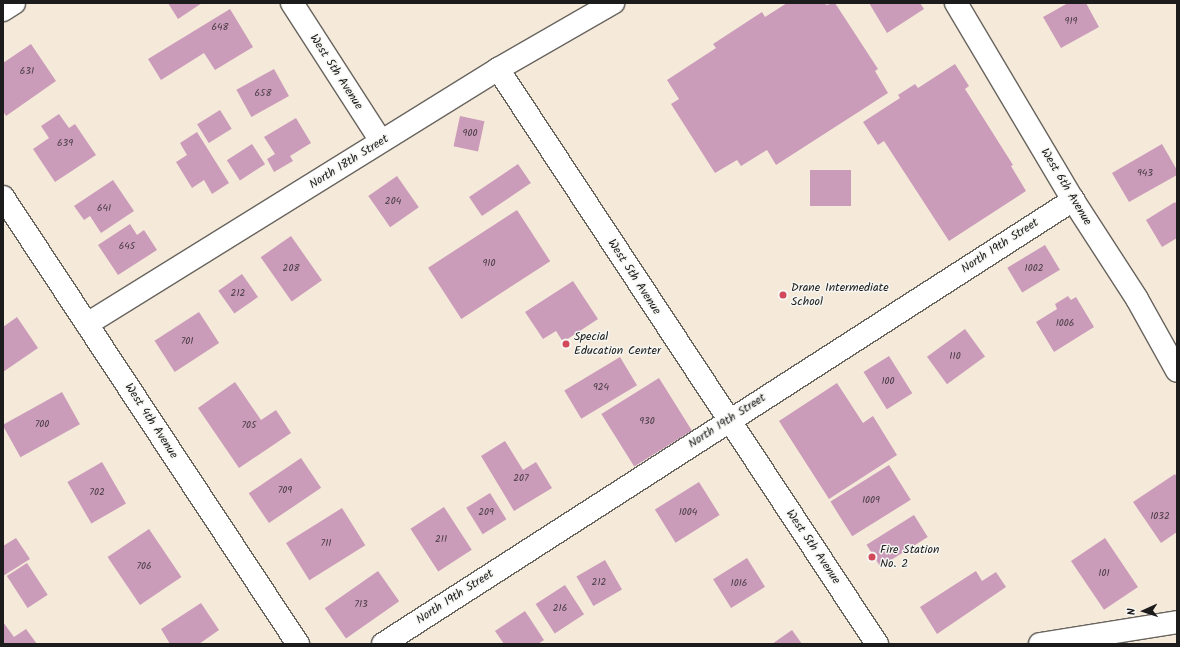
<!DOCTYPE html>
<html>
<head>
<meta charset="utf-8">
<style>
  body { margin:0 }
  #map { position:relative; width:1180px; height:647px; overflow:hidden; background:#f5e9da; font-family:Kalam,sans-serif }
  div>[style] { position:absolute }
  .building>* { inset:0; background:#cb9cba; transform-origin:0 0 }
  .roads { filter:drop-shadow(1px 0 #68645e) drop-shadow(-1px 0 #68645e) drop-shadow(0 1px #68645e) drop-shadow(0 -1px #68645e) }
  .minor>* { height:22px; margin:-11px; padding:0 11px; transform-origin:11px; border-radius:11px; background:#fff }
  .dots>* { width:11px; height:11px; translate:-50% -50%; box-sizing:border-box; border:2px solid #f6f6f2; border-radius:50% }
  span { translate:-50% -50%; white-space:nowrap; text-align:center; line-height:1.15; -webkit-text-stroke:3px #f6f6f2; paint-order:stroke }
  .number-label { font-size:10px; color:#483c44 }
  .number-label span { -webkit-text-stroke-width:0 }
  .street-label { font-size:12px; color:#1c1c1c }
  .poi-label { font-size:12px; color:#1c1c1c }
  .left { translate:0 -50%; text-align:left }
  .frame { position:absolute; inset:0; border:4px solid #1c1c1c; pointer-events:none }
  .north { position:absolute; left:1124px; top:591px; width:40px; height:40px; -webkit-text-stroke:3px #f6f6f2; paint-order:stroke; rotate:267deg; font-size:11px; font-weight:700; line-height:16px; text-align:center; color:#1c1c1c }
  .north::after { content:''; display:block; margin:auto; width:14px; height:18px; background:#1c1c1c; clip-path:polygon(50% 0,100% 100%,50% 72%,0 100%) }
</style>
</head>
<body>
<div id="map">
  <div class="building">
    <i style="clip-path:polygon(168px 3px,202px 3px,178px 19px)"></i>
    <i style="clip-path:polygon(787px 3px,825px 3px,826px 5px,835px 3px,878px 69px,875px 71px,888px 93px,776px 165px,767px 150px,741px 166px,737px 160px,715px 173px,671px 104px,679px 99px,667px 80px,716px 48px,713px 44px,762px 12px,765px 17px)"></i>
    <i style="clip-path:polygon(869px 3px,920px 3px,924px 9px,887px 33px)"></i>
    <i style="clip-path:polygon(1068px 3px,1086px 3px,1099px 27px,1061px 48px,1043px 17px)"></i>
    <i style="clip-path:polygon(230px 9px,253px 47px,215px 70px,204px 53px,161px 80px,148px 59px)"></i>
    <i style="clip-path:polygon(31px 44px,56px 81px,6px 116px,3px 111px,3px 63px)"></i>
    <i style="clip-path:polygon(955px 64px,969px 86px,965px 89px,1013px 165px,1011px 166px,1026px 191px,949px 241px,884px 141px,878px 145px,863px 122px,900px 98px,898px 95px,915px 84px,918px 88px)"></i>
    <i style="left:274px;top:69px;width:31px;height:43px;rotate:61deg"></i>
    <i style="left:220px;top:110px;width:22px;height:27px;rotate:58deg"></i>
    <i style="clip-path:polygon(59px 114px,69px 128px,75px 124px,96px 155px,55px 182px,33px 149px,49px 138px,41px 126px)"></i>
    <i style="left:460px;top:116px;width:25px;height:31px;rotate:12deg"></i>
    <i style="clip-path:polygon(296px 118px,311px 143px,290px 156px,293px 161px,274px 172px,267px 159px,275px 154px,264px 137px)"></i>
    <i style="clip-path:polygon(197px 132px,229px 183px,212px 194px,204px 180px,192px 188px,176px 162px,187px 155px,180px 143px)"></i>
    <i style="left:252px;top:144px;width:24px;height:30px;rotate:57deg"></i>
    <i style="clip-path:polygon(1162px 144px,1177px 170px,1177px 175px,1129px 202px,1112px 173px)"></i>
    <i style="left:518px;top:164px;width:23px;height:59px;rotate:56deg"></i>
    <i style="left:810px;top:170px;width:41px;height:36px"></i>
    <i style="left:397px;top:176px;width:38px;height:35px;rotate:55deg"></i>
    <i style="clip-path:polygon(113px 180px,134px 211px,101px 233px,90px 216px,84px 220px,74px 206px)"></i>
    <i style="clip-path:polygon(1175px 202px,1177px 205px,1177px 238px,1162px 247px,1146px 220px)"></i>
    <i style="left:517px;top:210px;width:61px;height:106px;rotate:57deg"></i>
    <i style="clip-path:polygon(130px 224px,137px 235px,144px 230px,157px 250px,118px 275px,98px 245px)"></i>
    <i style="left:291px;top:236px;width:54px;height:37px;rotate:55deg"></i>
    <i style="left:1045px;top:245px;width:29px;height:44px;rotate:59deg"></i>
    <i style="left:242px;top:274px;width:28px;height:29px;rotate:55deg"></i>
    <i style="clip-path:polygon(573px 281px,598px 319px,563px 342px,556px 331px,543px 339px,525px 312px)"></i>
    <i style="clip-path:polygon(1068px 296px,1071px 300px,1076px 297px,1094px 327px,1054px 352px,1036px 322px,1057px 309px,1055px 304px)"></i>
    <i style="left:199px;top:312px;width:37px;height:53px;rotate:57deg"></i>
    <i style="clip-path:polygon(17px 317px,38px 348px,3px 372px,3px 327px)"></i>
    <i style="left:965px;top:329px;width:34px;height:47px;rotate:54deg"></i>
    <i style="left:889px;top:356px;width:44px;height:30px;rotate:58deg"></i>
    <i style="left:620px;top:357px;width:33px;height:65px;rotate:59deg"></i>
    <i style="left:659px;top:378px;width:62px;height:68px;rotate:58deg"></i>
    <i style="clip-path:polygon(235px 382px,261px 420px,276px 410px,291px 433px,239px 468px,198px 408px)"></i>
    <i style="clip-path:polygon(837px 383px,863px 423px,873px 416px,897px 455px,829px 499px,779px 421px)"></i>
    <i style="left:62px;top:392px;width:37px;height:68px;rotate:61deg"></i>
    <i style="clip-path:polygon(505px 441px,523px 470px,536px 462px,552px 488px,514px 511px,481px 456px)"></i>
    <i style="left:301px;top:458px;width:36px;height:63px;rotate:56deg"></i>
    <i style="left:102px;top:462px;width:48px;height:40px;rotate:60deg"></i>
    <i style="left:889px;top:465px;width:41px;height:69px;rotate:58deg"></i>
    <i style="clip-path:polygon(1175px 474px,1177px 477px,1177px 532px,1161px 543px,1133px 502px)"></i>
    <i style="left:699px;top:482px;width:39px;height:52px;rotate:58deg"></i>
    <i style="left:490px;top:493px;width:31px;height:28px;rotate:58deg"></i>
    <i style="left:444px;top:507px;width:51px;height:40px;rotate:57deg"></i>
    <i style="left:342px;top:508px;width:44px;height:66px;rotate:58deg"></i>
    <i style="left:914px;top:515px;width:26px;height:56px;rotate:58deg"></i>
    <i style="left:149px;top:529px;width:58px;height:50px;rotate:56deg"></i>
    <i style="clip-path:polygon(16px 538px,30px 559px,3px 576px,3px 546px)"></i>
    <i style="left:1105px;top:538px;width:59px;height:41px;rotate:56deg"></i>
    <i style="left:747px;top:558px;width:34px;height:40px;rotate:58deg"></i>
    <i style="left:605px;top:560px;width:34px;height:33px;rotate:60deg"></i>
    <i style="left:27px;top:563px;width:38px;height:24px;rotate:57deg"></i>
    <i style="left:378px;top:571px;width:37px;height:65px;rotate:55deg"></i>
    <i style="clip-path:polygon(976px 571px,982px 581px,996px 572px,1006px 587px,937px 634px,920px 607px)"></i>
    <i style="left:565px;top:585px;width:35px;height:35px;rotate:57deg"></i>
    <i style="clip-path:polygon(201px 603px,219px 630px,199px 644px,170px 644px,161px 629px)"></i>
    <i style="clip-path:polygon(525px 611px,544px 640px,538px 644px,504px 644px,495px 631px)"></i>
    <i style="clip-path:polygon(3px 622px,14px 637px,26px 629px,37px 644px,3px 644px)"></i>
    <i style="clip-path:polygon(792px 630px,802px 644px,772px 644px)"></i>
  </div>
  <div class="roads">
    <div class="minor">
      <i style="left:292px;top:3px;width:164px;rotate:57.2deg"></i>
      <i style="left:956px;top:3px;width:229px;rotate:59.3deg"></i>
      <i style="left:1073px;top:200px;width:118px;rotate:57.1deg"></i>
      <i style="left:1137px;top:299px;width:82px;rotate:60.9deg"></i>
      <i style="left:3px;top:10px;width:13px;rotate:-32deg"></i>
      <i style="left:498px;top:69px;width:689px;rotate:56.61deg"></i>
      <i style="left:3px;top:197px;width:536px;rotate:56.58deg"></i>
      <i style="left:87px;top:324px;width:484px;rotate:-31.8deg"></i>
      <i style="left:498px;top:69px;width:133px;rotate:-29.9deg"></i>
      <i style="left:383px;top:644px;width:821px;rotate:-32.76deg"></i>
      <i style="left:1040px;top:644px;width:139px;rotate:-9.1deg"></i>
    </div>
  </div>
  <div class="dots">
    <i style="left:783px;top:295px;background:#d1495b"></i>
    <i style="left:566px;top:344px;background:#d1495b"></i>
    <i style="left:872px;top:557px;background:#d1495b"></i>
  </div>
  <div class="number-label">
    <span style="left:1071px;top:22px">919</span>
    <span style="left:220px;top:28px">648</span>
    <span style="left:27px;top:72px">631</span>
    <span style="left:263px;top:94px">658</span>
    <span style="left:470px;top:134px">900</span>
    <span style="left:65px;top:144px">639</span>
    <span style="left:1145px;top:174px">943</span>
    <span style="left:393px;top:202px">204</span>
    <span style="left:104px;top:209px">641</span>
    <span style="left:127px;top:247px">645</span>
    <span style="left:489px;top:264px">910</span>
    <span style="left:291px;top:269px">208</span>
    <span style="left:1034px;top:269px">1002</span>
    <span style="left:238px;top:294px">212</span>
    <span style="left:1065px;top:324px">1006</span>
    <span style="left:187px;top:342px">701</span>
    <span style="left:955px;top:357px">110</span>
    <span style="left:888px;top:382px">100</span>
    <span style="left:601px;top:388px">924</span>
    <span style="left:647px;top:422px">930</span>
    <span style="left:42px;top:425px">700</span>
    <span style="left:249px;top:426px">705</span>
    <span style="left:521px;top:479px">207</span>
    <span style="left:285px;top:491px">709</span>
    <span style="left:97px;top:493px">702</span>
    <span style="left:871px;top:501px">1009</span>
    <span style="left:486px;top:513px">209</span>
    <span style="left:688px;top:513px">1004</span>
    <span style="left:1160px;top:517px">1032</span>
    <span style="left:441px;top:540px">211</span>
    <span style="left:326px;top:544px">711</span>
    <span style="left:144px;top:567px">706</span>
    <span style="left:1104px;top:574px">101</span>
    <span style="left:599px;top:583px">212</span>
    <span style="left:739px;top:584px">1016</span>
    <span style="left:361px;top:605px">713</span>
    <span style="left:560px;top:609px">216</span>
  </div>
  <div class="street-label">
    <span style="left:336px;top:72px;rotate:57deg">West 5th Avenue</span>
    <span style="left:349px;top:162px;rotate:-32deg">North 18th Street</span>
    <span style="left:1066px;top:187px;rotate:59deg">West 6th Avenue</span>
    <span style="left:1000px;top:246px;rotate:-33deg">North 19th Street</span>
    <span style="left:634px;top:277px;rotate:57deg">West 5th Avenue</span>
    <span style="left:151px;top:421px;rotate:57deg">West 4th Avenue</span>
    <span style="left:727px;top:421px;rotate:-33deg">North 19th Street</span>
    <span style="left:813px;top:547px;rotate:56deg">West 5th Avenue</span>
    <span style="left:455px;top:597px;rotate:-33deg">North 19th Street</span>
  </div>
  <div class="poi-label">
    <span class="left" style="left:791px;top:295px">Drane Intermediate<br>School</span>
    <span class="left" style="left:574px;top:344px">Special<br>Education Center</span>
    <span class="left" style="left:880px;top:557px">Fire Station<br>No. 2</span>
  </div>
  <div class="frame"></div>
  <div class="north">N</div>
</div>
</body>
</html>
